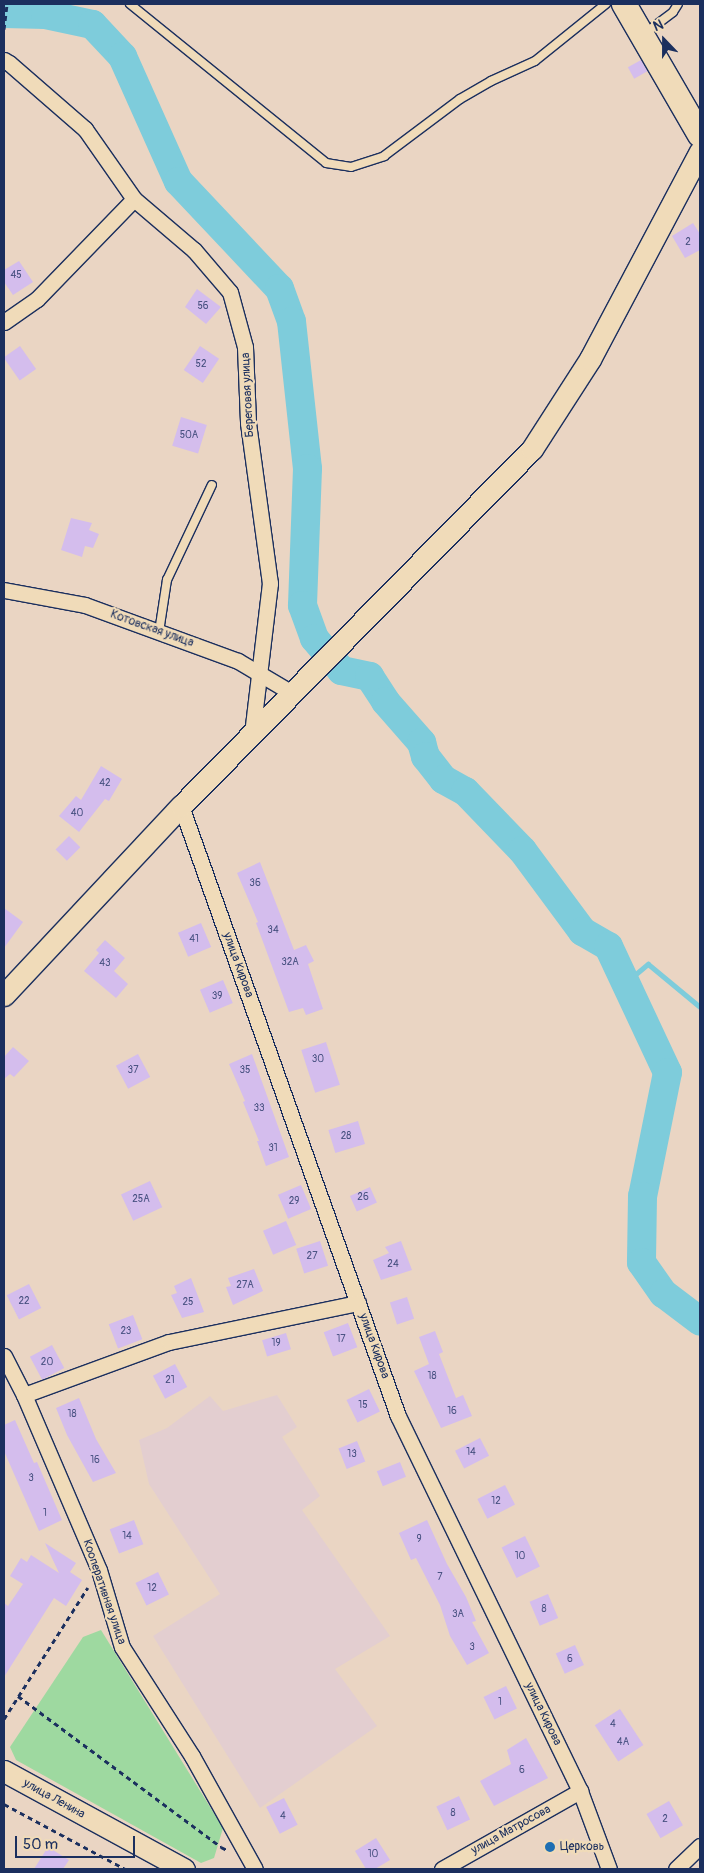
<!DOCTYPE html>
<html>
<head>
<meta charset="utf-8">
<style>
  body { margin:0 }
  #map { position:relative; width:704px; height:1873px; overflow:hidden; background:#ead5c3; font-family:Pangolin,sans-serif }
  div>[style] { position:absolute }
  .built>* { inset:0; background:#e3ced0 }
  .green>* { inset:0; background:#9ed9a0 }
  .stream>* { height:5px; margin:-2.5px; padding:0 2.5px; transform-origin:2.5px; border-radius:2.5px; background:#7eccdb }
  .river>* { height:29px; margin:-14.5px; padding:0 14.5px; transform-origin:14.5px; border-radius:14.5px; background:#7eccdb }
  .building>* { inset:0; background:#d4bded; transform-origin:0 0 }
  .path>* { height:3px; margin-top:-1.5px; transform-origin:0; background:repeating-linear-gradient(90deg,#1b2f5e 0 5px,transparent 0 9px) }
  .roads { filter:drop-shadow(1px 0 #1b2f5e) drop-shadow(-1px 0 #1b2f5e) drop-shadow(0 1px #1b2f5e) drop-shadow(0 -1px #1b2f5e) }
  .lane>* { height:8px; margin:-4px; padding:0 4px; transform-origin:4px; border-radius:4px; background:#f0dbb9 }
  .street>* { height:15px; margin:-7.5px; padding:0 7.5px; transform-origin:7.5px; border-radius:7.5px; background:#f0dbb9 }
  .secondary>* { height:21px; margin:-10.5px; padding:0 10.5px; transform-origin:10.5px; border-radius:10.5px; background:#f0dbb9 }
  .primary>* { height:24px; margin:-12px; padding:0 12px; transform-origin:12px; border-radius:12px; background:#f0dbb9 }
  .dots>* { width:14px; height:14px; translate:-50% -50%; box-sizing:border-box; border:2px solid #f0dbb9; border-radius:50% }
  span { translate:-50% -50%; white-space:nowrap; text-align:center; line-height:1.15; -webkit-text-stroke:4.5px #f0dbb9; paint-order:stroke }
  .number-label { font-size:10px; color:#495282 }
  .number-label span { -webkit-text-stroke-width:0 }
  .street-label { font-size:12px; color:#1b2f5e }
  .poi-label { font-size:12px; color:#1b2f5e }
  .left { translate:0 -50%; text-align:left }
  .frame { position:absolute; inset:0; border:5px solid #1b2f5e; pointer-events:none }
  .north { position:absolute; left:639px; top:15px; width:50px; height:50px; -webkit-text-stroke:4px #f0dbb9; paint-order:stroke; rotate:338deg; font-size:14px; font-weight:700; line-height:20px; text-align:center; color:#1b2f5e }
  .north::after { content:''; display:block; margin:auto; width:18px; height:22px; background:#1b2f5e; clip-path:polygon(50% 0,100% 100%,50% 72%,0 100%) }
  .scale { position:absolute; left:15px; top:1836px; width:120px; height:22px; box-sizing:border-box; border:2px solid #1b2f5e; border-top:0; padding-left:6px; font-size:15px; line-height:18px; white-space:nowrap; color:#1b2f5e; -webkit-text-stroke:4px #f0dbb9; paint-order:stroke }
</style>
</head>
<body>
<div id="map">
  <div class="built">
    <i style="clip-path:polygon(277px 1395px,297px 1427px,282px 1437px,320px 1496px,302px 1510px,390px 1636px,335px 1669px,377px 1726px,260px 1808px,153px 1636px,220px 1594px,149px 1484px,139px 1440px,167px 1428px,210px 1396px,223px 1411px)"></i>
  </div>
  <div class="green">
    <i style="clip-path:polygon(101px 1630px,223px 1828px,214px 1858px,201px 1863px,16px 1760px,10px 1747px,83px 1637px)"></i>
  </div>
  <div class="stream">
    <i style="left:625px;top:983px;width:30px;rotate:-40deg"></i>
    <i style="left:648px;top:964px;width:67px;rotate:39.6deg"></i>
  </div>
  <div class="river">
    <i style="left:4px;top:13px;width:41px;rotate:1.4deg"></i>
    <i style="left:45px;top:14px;width:48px;rotate:12deg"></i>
    <i style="left:92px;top:24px;width:44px;rotate:46.8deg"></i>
    <i style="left:122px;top:56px;width:137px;rotate:65.9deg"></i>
    <i style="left:178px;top:181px;width:147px;rotate:46.7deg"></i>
    <i style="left:279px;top:288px;width:35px;rotate:70deg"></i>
    <i style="left:291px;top:321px;width:148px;rotate:83.8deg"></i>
    <i style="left:307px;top:468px;width:137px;rotate:92.1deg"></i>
    <i style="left:302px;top:605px;width:35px;rotate:70deg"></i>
    <i style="left:314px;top:638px;width:42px;rotate:49.8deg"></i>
    <i style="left:341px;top:670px;width:29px;rotate:12deg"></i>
    <i style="left:369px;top:676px;width:30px;rotate:57deg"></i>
    <i style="left:385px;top:701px;width:55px;rotate:48.7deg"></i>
    <i style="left:421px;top:742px;width:15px;rotate:74deg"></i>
    <i style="left:425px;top:756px;width:29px;rotate:52deg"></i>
    <i style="left:443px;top:779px;width:25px;rotate:29deg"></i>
    <i style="left:465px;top:791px;width:82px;rotate:46deg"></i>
    <i style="left:522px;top:850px;width:101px;rotate:53.5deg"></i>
    <i style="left:582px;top:931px;width:30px;rotate:30deg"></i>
    <i style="left:608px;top:946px;width:139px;rotate:64.9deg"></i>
    <i style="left:667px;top:1072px;width:126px;rotate:101.4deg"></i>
    <i style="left:642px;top:1196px;width:66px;rotate:90.9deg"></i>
    <i style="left:641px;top:1262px;width:38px;rotate:55deg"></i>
    <i style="left:663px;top:1293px;width:46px;rotate:37.1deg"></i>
  </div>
  <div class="building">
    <i style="left:641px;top:60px;width:13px;height:15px;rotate:61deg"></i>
    <i style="clip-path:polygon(693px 223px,700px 234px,700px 250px,685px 258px,672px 236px)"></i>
    <i style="clip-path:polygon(19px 261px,33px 282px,13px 295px,4px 282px,4px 270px)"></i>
    <i style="clip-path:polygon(197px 289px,221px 307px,206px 324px,185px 307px)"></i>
    <i style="left:20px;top:346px;width:28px;height:20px;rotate:55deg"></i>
    <i style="left:200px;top:346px;width:23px;height:29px;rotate:34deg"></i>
    <i style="left:181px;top:417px;width:27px;height:30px;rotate:17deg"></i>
    <i style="clip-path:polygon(71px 518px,92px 523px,89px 530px,99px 534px,93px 548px,85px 546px,82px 557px,61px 550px)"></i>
    <i style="clip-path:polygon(101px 766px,122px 779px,109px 801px,105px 799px,79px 832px,59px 816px,76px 796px,81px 800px)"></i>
    <i style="left:69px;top:836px;width:16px;height:19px;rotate:45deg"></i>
    <i style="clip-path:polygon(260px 862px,294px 950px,306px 945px,314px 961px,308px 964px,323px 1009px,306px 1015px,303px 1008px,289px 1012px,256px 923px,258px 922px,237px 873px)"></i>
    <i style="clip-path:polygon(4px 908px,23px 922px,4px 948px)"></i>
    <i style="left:201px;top:923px;width:26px;height:25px;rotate:67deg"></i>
    <i style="clip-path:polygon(105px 940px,125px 958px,114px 971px,128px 984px,116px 998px,84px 971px,99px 953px,96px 950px)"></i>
    <i style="left:223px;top:980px;width:25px;height:25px;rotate:67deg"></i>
    <i style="left:326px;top:1042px;width:45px;height:26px;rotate:72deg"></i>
    <i style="clip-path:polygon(13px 1047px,29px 1061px,14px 1077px,10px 1074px,4px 1079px,4px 1057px)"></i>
    <i style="left:138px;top:1054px;width:26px;height:25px;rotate:62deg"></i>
    <i style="clip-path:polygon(252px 1054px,289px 1157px,266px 1166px,257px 1141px,259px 1141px,243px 1102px,245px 1101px,229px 1064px)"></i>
    <i style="left:358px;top:1121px;width:24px;height:31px;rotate:73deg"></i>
    <i style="left:150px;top:1181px;width:29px;height:32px;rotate:65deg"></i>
    <i style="left:301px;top:1185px;width:26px;height:25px;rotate:67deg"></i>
    <i style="left:370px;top:1187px;width:17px;height:22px;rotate:66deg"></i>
    <i style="left:286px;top:1221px;width:26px;height:25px;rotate:67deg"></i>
    <i style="left:320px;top:1241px;width:26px;height:25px;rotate:72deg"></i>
    <i style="clip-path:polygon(401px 1241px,412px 1270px,381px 1280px,373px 1260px,389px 1253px,385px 1247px)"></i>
    <i style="clip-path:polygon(254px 1269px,263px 1291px,233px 1305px,226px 1287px,231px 1286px,228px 1278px)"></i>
    <i style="clip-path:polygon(191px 1278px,204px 1312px,182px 1318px,171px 1295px,177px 1293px,174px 1286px)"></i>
    <i style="left:29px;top:1284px;width:27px;height:25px;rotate:63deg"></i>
    <i style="left:407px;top:1297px;width:23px;height:18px;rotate:72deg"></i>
    <i style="left:133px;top:1315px;width:26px;height:26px;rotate:69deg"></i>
    <i style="left:348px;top:1323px;width:26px;height:26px;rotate:69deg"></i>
    <i style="clip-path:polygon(435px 1331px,443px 1352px,439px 1354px,456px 1398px,463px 1395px,472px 1416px,441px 1428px,414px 1371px,429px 1364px,419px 1337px)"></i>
    <i style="left:286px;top:1333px;width:17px;height:25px;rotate:73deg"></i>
    <i style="left:52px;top:1345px;width:26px;height:25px;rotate:62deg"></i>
    <i style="left:175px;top:1364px;width:26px;height:25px;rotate:62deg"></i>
    <i style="left:369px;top:1389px;width:25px;height:25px;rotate:64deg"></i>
    <i style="clip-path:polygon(79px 1398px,96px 1439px,116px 1473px,93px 1482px,67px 1435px,56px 1408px)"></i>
    <i style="clip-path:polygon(15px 1420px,34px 1463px,37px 1462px,62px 1520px,39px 1531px,4px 1451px,4px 1425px)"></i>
    <i style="left:480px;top:1438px;width:20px;height:28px;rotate:63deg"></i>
    <i style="left:357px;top:1441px;width:22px;height:20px;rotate:68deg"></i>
    <i style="left:400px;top:1462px;width:16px;height:25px;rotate:68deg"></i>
    <i style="left:505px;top:1485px;width:22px;height:31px;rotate:63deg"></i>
    <i style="left:134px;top:1520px;width:26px;height:26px;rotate:69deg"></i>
    <i style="clip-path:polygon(427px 1520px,447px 1564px,466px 1597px,476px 1621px,472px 1622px,489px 1653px,467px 1665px,450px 1636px,440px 1605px,416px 1558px,411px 1560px,399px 1533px)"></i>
    <i style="left:525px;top:1536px;width:34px;height:26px;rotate:64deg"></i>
    <i style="clip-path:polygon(45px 1543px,76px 1563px,70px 1572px,82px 1580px,66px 1606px,54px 1598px,4px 1677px,4px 1603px,8px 1606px,23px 1584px,10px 1576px,21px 1558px,27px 1562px,31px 1555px,59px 1573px)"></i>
    <i style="left:158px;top:1572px;width:25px;height:25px;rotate:64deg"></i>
    <i style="left:548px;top:1594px;width:26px;height:20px;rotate:67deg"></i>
    <i style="left:575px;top:1645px;width:22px;height:21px;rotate:66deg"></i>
    <i style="left:506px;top:1686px;width:25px;height:25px;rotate:64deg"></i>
    <i style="left:620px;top:1709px;width:43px;height:30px;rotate:57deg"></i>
    <i style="clip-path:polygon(526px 1738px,548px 1778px,494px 1806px,480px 1781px,511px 1764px,507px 1750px)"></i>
    <i style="left:459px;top:1796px;width:26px;height:25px;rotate:65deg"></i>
    <i style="left:284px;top:1798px;width:30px;height:20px;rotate:63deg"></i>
    <i style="left:669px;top:1801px;width:28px;height:26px;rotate:60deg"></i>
    <i style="clip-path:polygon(376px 1838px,390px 1860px,375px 1869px,366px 1869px,355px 1851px)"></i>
    <i style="clip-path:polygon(48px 1847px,69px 1860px,63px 1869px,34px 1869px)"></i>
  </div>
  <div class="path">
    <i style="left:4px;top:29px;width:25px;rotate:-83deg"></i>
    <i style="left:18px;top:1696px;width:253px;rotate:36.6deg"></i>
    <i style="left:221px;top:1847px;width:7px;rotate:27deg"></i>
    <i style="left:4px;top:1719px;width:156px;rotate:-57.5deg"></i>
    <i style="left:4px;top:1804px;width:137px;rotate:28.2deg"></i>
  </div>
  <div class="roads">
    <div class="lane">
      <i style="left:130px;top:4px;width:252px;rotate:39deg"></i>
      <i style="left:326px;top:163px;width:25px;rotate:9deg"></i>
      <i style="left:351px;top:167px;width:35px;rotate:-18deg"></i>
      <i style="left:384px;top:156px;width:95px;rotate:-36.9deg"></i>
      <i style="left:460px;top:99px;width:36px;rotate:-30deg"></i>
      <i style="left:491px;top:81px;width:48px;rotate:-24.4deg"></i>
      <i style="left:535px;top:61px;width:91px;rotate:-38.8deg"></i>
      <i style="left:644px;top:34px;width:36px;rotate:-37deg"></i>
      <i style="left:673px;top:12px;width:9px;rotate:-58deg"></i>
      <i style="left:159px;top:632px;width:53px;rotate:-81.3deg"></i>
      <i style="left:167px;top:580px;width:105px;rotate:-64.7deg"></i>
    </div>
    <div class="street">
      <i style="left:4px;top:60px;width:6px;rotate:31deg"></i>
      <i style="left:9px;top:63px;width:101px;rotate:41deg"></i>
      <i style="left:85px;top:129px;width:85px;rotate:55deg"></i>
      <i style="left:134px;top:199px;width:79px;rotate:40.4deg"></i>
      <i style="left:194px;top:250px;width:55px;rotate:49.4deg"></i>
      <i style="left:230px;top:292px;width:57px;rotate:74.7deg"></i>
      <i style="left:245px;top:347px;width:76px;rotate:87.7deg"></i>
      <i style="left:248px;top:423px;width:162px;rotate:82.2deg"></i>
      <i style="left:270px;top:583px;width:151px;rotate:96.8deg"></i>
      <i style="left:4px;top:322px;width:40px;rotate:-34.9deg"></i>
      <i style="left:37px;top:299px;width:139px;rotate:-45.9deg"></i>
      <i style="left:4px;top:590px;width:82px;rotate:10.5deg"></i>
      <i style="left:85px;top:605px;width:163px;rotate:20.1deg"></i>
      <i style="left:238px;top:661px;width:63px;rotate:30.7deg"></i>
      <i style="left:181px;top:806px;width:647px;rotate:70.42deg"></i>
      <i style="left:398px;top:1416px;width:417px;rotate:64.1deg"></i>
      <i style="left:580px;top:1791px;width:83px;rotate:69.6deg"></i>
      <i style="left:4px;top:1356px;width:44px;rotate:62.9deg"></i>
      <i style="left:24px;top:1395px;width:190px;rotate:66.8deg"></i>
      <i style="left:99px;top:1570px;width:80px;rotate:73.4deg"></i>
      <i style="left:122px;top:1647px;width:130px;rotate:57.3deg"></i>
      <i style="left:192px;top:1756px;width:129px;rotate:60.9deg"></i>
      <i style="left:24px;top:1395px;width:154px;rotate:-20.1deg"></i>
      <i style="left:169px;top:1342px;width:193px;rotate:-11.7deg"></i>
      <i style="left:442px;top:1869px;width:159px;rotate:-29.5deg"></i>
      <i style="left:676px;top:1869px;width:33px;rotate:-44deg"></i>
    </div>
    <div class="secondary">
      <i style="left:4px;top:995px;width:259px;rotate:-46.9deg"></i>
      <i style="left:181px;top:806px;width:501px;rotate:-45.49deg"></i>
      <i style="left:532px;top:449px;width:107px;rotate:-57.2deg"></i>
      <i style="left:590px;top:359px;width:235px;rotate:-62.1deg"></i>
      <i style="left:4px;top:1771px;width:205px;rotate:28.6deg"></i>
    </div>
    <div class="primary">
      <i style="left:624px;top:4px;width:151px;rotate:59.9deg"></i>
    </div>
  </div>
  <div class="dots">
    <i style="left:550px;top:1847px;background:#1f6fb2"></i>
  </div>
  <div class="number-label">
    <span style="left:688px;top:243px">2</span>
    <span style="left:16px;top:276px">45</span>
    <span style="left:203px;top:307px">56</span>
    <span style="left:201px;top:365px">52</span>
    <span style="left:189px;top:436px">50А</span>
    <span style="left:105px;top:784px">42</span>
    <span style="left:77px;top:814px">40</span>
    <span style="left:255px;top:884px">36</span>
    <span style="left:273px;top:931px">34</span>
    <span style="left:194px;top:940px">41</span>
    <span style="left:290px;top:963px">32А</span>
    <span style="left:105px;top:964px">43</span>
    <span style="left:217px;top:997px">39</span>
    <span style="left:318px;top:1060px">30</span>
    <span style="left:133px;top:1071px">37</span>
    <span style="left:245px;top:1071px">35</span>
    <span style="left:259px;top:1109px">33</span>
    <span style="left:346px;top:1137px">28</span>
    <span style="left:273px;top:1149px">31</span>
    <span style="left:363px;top:1198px">26</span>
    <span style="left:141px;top:1200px">25А</span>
    <span style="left:294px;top:1202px">29</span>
    <span style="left:312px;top:1257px">27</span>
    <span style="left:393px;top:1265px">24</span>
    <span style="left:245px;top:1286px">27А</span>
    <span style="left:24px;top:1302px">22</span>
    <span style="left:188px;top:1303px">25</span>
    <span style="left:126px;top:1332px">23</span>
    <span style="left:341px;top:1340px">17</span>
    <span style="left:276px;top:1344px">19</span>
    <span style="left:47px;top:1363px">20</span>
    <span style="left:432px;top:1377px">18</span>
    <span style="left:170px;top:1381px">21</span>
    <span style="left:363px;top:1406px">15</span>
    <span style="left:452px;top:1412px">16</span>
    <span style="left:72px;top:1415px">18</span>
    <span style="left:471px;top:1453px">14</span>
    <span style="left:352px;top:1455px">13</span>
    <span style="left:95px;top:1461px">16</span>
    <span style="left:31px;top:1479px">3</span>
    <span style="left:496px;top:1502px">12</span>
    <span style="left:45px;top:1514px">1</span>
    <span style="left:127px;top:1537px">14</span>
    <span style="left:419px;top:1540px">9</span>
    <span style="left:520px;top:1557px">10</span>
    <span style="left:440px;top:1578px">7</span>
    <span style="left:152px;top:1589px">12</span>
    <span style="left:544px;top:1610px">8</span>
    <span style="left:458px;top:1615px">3А</span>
    <span style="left:472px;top:1648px">3</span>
    <span style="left:570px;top:1660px">6</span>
    <span style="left:500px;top:1703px">1</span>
    <span style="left:613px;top:1725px">4</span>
    <span style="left:623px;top:1743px">4А</span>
    <span style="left:522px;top:1771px">6</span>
    <span style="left:453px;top:1814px">8</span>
    <span style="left:283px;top:1817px">4</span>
    <span style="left:665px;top:1820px">2</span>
    <span style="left:373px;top:1855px">10</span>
  </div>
  <div class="street-label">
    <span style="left:248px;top:395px;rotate:-93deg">Береговая улица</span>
    <span style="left:152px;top:629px;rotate:20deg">Котовская улица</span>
    <span style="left:238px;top:965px;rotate:70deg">улица Кирова</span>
    <span style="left:374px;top:1346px;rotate:70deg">улица Кирова</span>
    <span style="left:104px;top:1592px;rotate:71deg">Кооперативная улица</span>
    <span style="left:543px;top:1714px;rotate:64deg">улица Кирова</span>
    <span style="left:54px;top:1799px;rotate:29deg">улица Ленина</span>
    <span style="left:511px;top:1830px;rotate:-29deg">улица Матросова</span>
  </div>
  <div class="poi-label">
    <span class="left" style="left:560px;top:1847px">Церковь</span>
  </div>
  <div class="frame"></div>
  <div class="north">N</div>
  <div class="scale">50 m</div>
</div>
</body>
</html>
